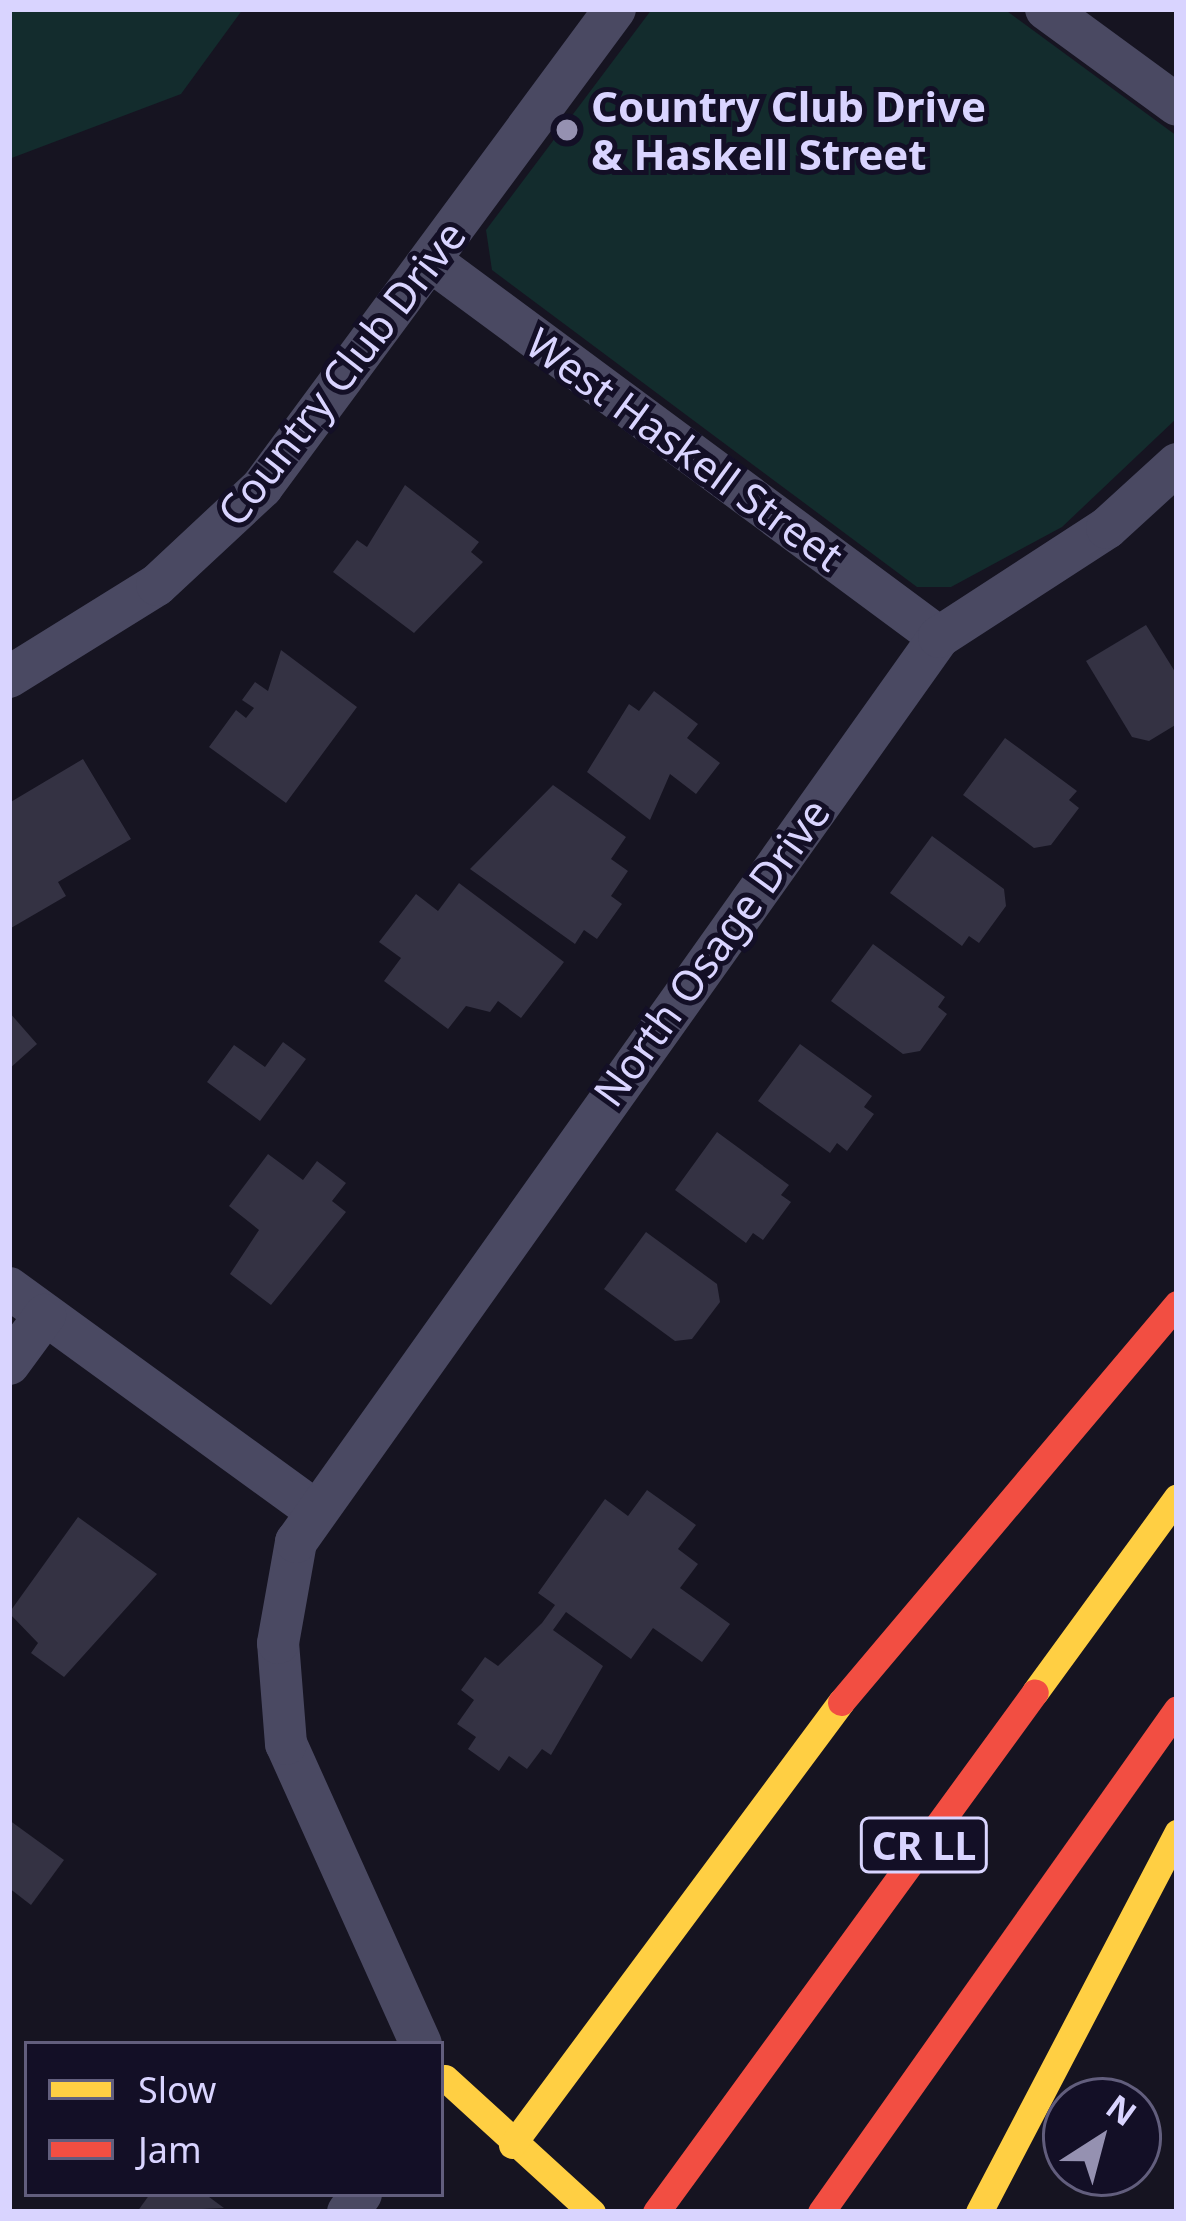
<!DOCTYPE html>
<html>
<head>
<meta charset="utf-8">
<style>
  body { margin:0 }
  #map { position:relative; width:1186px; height:2221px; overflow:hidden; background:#161421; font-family:"Noto Sans",sans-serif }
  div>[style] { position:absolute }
  .green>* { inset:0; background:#132c2d }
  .building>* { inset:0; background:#343243 }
  .street>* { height:42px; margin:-21px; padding:0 21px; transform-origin:21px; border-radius:21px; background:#4a4962 }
  .slow>* { height:27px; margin:-13.5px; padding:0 13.5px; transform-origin:13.5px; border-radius:13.5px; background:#ffcf43 }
  .jam>* { height:27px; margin:-13.5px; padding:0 13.5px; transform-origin:13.5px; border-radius:13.5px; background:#f24e42 }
  .dots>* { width:33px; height:33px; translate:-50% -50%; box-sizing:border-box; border:6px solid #130f26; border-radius:50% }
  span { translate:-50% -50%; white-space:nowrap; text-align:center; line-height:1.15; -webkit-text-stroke:10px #130f26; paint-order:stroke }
  .shield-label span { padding:3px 9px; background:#130f26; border:3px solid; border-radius:9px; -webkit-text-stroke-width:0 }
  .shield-label { font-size:39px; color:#d9d4ff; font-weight:700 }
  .poi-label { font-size:42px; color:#d9d4ff; font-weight:700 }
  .left { translate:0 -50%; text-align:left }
  .street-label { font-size:42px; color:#d9d4ff }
  .frame { position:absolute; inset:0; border:12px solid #d9d4ff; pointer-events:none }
  .legend { position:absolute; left:24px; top:2041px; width:420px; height:156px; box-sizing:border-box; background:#130f26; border:3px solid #625e7d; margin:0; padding:15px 21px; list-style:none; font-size:36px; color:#d9d4ff }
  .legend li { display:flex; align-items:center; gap:24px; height:60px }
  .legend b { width:60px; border:3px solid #625e7d }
  .north { position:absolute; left:1042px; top:2077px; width:120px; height:120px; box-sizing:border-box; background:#130f26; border:3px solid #625e7d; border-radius:50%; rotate:36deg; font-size:33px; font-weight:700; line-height:48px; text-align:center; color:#d9d4ff }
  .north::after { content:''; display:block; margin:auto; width:42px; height:54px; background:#9591b1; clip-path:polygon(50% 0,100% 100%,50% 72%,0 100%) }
</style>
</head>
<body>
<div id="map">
  <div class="green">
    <i style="clip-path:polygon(9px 9px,243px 9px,181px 94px,9px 159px)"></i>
    <i style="clip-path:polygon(652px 9px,1004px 9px,1177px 136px,1177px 418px,1062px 527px,951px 587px,917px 587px,492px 270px,486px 230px)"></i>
  </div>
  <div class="building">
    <i style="clip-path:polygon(405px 485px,479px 542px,471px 552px,483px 562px,414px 633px,333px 572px,357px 540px,367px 547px)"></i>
    <i style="clip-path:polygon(1146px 625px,1177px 675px,1177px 724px,1149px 741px,1132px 737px,1086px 661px)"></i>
    <i style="clip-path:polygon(281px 650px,357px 707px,286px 803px,209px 747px,236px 710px,246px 718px,254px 708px,242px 700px,255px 682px,268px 691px)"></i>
    <i style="clip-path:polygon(654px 691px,698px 724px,687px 738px,720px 763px,696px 794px,670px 774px,650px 820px,587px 772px,629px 704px,639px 711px)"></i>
    <i style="clip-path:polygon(1005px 738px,1077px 791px,1069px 800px,1079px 808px,1051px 845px,1034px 848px,963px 795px)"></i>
    <i style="clip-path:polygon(83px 759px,131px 839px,58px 882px,66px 896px,11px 928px,9px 803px)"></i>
    <i style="clip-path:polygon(553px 785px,626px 837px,611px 859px,628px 871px,611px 896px,622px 904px,597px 939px,584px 930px,575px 944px,470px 869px)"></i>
    <i style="clip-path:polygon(932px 836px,1004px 889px,1006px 906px,979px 943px,969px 936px,962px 946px,890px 893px)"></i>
    <i style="clip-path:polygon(459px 883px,564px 962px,521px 1018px,498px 1001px,490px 1012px,466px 1006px,448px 1029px,384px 981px,401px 958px,379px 942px,416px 894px,438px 911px)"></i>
    <i style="clip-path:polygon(873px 944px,945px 997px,938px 1007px,947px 1014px,920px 1051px,903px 1054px,831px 1001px)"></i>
    <i style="clip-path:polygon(9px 1012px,37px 1044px,9px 1069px)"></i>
    <i style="clip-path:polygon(283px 1042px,306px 1059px,260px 1121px,207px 1082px,234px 1045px,265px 1067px)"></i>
    <i style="clip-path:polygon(800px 1044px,872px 1096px,864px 1107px,874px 1114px,847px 1151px,837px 1143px,830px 1153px,758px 1101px)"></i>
    <i style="clip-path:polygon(717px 1132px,789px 1185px,781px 1195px,791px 1202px,763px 1240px,753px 1233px,746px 1243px,675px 1190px)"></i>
    <i style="clip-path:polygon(268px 1154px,303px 1180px,317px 1161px,346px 1183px,332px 1201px,346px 1212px,271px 1305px,230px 1274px,259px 1230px,229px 1206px)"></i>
    <i style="clip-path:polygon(646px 1232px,717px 1284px,720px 1302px,692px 1339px,675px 1341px,604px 1289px)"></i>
    <i style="clip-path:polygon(647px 1490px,696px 1525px,678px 1549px,698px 1564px,680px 1588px,730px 1624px,702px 1662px,653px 1628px,631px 1659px,566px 1612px,553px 1630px,603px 1666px,551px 1755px,542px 1749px,527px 1769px,509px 1756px,499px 1771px,468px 1749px,476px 1737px,457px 1724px,474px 1700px,461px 1690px,485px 1657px,498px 1666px,542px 1623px,555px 1605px,538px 1593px,605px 1499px,628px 1516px)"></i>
    <i style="clip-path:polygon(78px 1517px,157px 1574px,64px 1677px,31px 1653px,38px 1643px,9px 1613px)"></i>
    <i style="clip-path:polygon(9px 1820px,64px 1860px,31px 1905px,9px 1888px)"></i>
    <i style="clip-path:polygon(150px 2194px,205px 2194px,224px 2208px,137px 2212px)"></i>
  </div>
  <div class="street">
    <i style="left:1046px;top:9px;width:162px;rotate:36.2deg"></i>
    <i style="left:431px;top:261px;width:632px;rotate:36.51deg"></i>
    <i style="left:9px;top:677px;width:174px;rotate:-31.9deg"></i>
    <i style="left:157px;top:585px;width:144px;rotate:-43deg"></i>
    <i style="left:262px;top:487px;width:594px;rotate:-53.55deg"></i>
    <i style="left:9px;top:1288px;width:376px;rotate:36deg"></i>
    <i style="left:9px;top:1364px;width:61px;rotate:-53.7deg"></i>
    <i style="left:421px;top:2044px;width:329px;rotate:-114.2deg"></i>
    <i style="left:286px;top:1744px;width:101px;rotate:-94.5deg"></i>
    <i style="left:278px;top:1643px;width:103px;rotate:-79.9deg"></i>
    <i style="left:296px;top:1542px;width:1110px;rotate:-54.61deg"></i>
    <i style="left:939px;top:637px;width:200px;rotate:-33deg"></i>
    <i style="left:1107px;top:528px;width:95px;rotate:-42.4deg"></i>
    <i style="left:348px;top:2212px;width:22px;rotate:-54deg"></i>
  </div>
  <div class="slow">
    <i style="left:1035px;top:1692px;width:241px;rotate:-53.9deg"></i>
    <i style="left:445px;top:2078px;width:199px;rotate:42.4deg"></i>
    <i style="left:512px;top:2145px;width:552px;rotate:-53.4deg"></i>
    <i style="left:979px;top:2212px;width:428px;rotate:-62.4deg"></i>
  </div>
  <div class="jam">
    <i style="left:841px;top:1702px;width:521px;rotate:-49.83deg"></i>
    <i style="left:656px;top:2212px;width:643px;rotate:-53.91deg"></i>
    <i style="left:821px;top:2212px;width:616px;rotate:-54.71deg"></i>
  </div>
  <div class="dots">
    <i style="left:567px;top:130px;background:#9591b1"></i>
  </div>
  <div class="shield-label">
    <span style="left:924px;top:1845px">CR LL</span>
  </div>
  <div class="poi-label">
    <span class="left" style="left:591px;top:130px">Country Club Drive<br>&amp; Haskell Street</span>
  </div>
  <div class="street-label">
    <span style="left:341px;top:373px;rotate:-52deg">Country Club Drive</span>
    <span style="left:685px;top:449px;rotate:36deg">West Haskell Street</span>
    <span style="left:711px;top:952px;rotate:-54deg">North Osage Drive</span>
  </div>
  <div class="frame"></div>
  <ul class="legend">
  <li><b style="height:15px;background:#ffcf43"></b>Slow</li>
  <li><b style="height:15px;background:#f24e42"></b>Jam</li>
  </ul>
  <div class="north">N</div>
</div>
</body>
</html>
